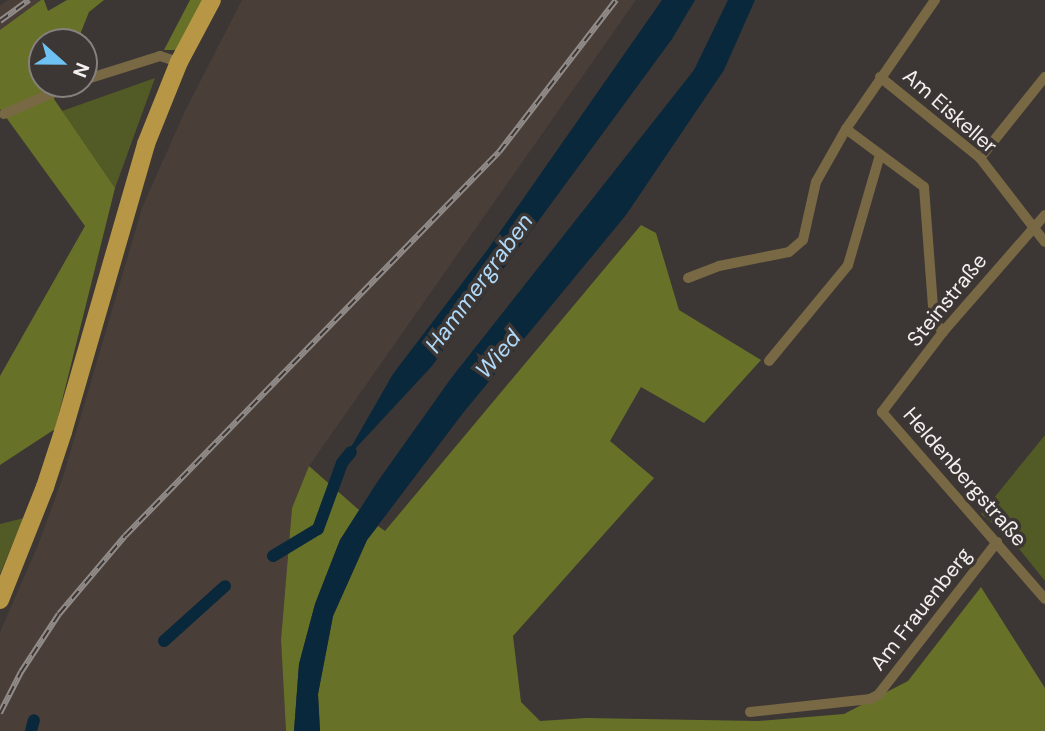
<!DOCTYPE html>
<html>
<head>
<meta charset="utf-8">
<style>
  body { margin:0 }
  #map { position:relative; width:1045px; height:731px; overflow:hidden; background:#3c3634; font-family:"DM Sans",sans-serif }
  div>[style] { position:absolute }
  .built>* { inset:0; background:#4a3e38 }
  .green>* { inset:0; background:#525b25 }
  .forest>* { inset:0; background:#677228 }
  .water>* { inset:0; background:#0a283b }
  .canal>* { height:12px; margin:-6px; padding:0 6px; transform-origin:6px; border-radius:6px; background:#0a283b }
  .minor>* { height:10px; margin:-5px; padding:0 5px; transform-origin:5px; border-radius:5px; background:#786844 }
  .primary>* { height:18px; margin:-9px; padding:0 9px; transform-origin:9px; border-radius:9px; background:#b79646 }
  .rail>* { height:6px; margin-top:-3px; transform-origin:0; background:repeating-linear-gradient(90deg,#3c3634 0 10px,#918c8a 0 20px); box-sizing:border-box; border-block:2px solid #918c8a }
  span { translate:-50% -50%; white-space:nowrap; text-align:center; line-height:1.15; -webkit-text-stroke:7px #3c3634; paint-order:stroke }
  .street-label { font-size:21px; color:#f4f0ef }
  .water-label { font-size:23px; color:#aed9f8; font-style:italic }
  .north { position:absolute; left:28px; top:28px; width:70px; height:70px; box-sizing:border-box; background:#3c3634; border:2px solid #86807f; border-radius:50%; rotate:111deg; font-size:19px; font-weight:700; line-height:28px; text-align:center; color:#f4f0ef }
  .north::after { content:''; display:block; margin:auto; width:24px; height:32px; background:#6ec2f3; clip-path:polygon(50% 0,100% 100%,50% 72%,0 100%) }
</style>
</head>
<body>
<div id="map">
  <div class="built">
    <i style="clip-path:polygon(8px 0,41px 0,0 30px,0 6px)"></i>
    <i style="clip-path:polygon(242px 0,636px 0,309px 466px,292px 508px,281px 640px,286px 731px,0 731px,0 632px,38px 545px,63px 477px,142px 208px,185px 111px)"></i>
  </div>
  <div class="green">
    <i style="clip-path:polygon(155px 78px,115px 188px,62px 111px)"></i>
    <i style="clip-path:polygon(1045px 435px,1045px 581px,1012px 540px,981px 514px)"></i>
    <i style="clip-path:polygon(24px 518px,12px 545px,0 574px,0 524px)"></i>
  </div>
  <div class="forest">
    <i style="clip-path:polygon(41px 0,44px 0,48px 11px,67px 0,104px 0,89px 12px,77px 42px,42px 42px,42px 84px,60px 84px,54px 99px,115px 188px,55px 429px,0 465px,0 376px,85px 226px,0 109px,0 30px)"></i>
    <i style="clip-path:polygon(190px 0,206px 0,177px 50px,164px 50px)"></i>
    <i style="clip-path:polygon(641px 225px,656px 233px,679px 310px,761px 360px,704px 423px,641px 387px,610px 441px,654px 478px,513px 636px,521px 702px,540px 721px,586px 718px,758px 721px,844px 714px,908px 681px,981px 587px,1045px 688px,1045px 731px,320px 731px,318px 694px,333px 616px,367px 540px,378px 526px,385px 531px)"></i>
    <i style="clip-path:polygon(309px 466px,359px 510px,340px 540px,315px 604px,299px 664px,294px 731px,286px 731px,281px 640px,292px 508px)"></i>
  </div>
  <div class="water">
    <i style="clip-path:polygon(662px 0,695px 0,672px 39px,432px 366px,342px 463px,393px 374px,488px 249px)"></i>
    <i style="clip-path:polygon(728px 0,755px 0,724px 70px,626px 215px,463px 413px,367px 540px,333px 616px,318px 694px,320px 731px,294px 731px,299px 664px,315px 604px,340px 540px,378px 481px,452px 377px,694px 70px)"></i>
  </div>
  <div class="canal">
    <i style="left:273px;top:556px;width:52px;rotate:-31deg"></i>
    <i style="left:318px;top:529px;width:70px;rotate:-70deg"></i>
    <i style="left:342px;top:463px;width:14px;rotate:-51deg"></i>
    <i style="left:164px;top:641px;width:82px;rotate:-42deg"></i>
    <i style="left:31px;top:731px;width:11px;rotate:-75deg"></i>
  </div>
  <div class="minor">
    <i style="left:880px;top:77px;width:129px;rotate:39deg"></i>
    <i style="left:980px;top:158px;width:106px;rotate:52.3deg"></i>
    <i style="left:84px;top:80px;width:80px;rotate:-17.5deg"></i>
    <i style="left:160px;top:56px;width:20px;rotate:18deg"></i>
    <i style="left:4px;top:114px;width:75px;rotate:-23.5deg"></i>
    <i style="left:846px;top:129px;width:97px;rotate:36.6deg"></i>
    <i style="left:924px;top:187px;width:133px;rotate:85.7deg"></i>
    <i style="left:934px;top:320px;width:15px;rotate:53deg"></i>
    <i style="left:980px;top:158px;width:104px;rotate:-51.3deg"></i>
    <i style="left:1045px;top:215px;width:155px;rotate:131.1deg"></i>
    <i style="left:943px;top:332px;width:101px;rotate:127.3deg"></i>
    <i style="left:882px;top:412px;width:248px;rotate:48.9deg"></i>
    <i style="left:688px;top:278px;width:33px;rotate:-21deg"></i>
    <i style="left:719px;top:266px;width:71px;rotate:-11.3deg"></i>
    <i style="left:789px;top:252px;width:18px;rotate:-41deg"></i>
    <i style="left:803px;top:240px;width:59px;rotate:-77.4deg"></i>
    <i style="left:816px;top:182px;width:61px;rotate:-60.5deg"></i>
    <i style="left:846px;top:129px;width:157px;rotate:-55.4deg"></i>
    <i style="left:769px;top:361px;width:124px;rotate:-50.5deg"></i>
    <i style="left:848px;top:265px;width:115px;rotate:-73.8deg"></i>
    <i style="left:750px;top:712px;width:121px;rotate:-6.2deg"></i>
    <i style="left:870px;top:699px;width:9px;rotate:-27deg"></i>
    <i style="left:878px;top:695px;width:194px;rotate:-52.1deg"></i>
  </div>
  <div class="primary">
    <i style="left:0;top:600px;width:122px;rotate:-68.3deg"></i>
    <i style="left:45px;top:487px;width:58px;rotate:-71.9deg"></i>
    <i style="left:63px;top:432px;width:300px;rotate:-73.9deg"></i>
    <i style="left:146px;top:144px;width:88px;rotate:-68.1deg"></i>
    <i style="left:179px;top:62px;width:70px;rotate:-62deg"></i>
  </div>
  <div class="rail">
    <i style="left:0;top:21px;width:36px;rotate:-36deg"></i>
    <i style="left:0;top:713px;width:46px;rotate:-62.9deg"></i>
    <i style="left:21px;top:672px;width:69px;rotate:-56.8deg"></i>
    <i style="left:59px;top:614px;width:102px;rotate:-49.8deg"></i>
    <i style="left:125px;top:536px;width:536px;rotate:-45.76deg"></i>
    <i style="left:499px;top:152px;width:192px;rotate:-52.4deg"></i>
  </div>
  <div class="street-label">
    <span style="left:950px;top:111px;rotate:41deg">Am Eiskeller</span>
    <span style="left:947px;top:300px;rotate:-51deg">Steinstraße</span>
    <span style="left:965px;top:477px;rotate:49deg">Heldenbergstraße</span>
    <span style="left:921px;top:609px;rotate:-52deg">Am Frauenberg</span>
  </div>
  <div class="water-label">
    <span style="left:479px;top:283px;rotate:-54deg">Hammergraben</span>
    <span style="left:498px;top:354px;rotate:-49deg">Wied</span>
  </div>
  <div class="north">N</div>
</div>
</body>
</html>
